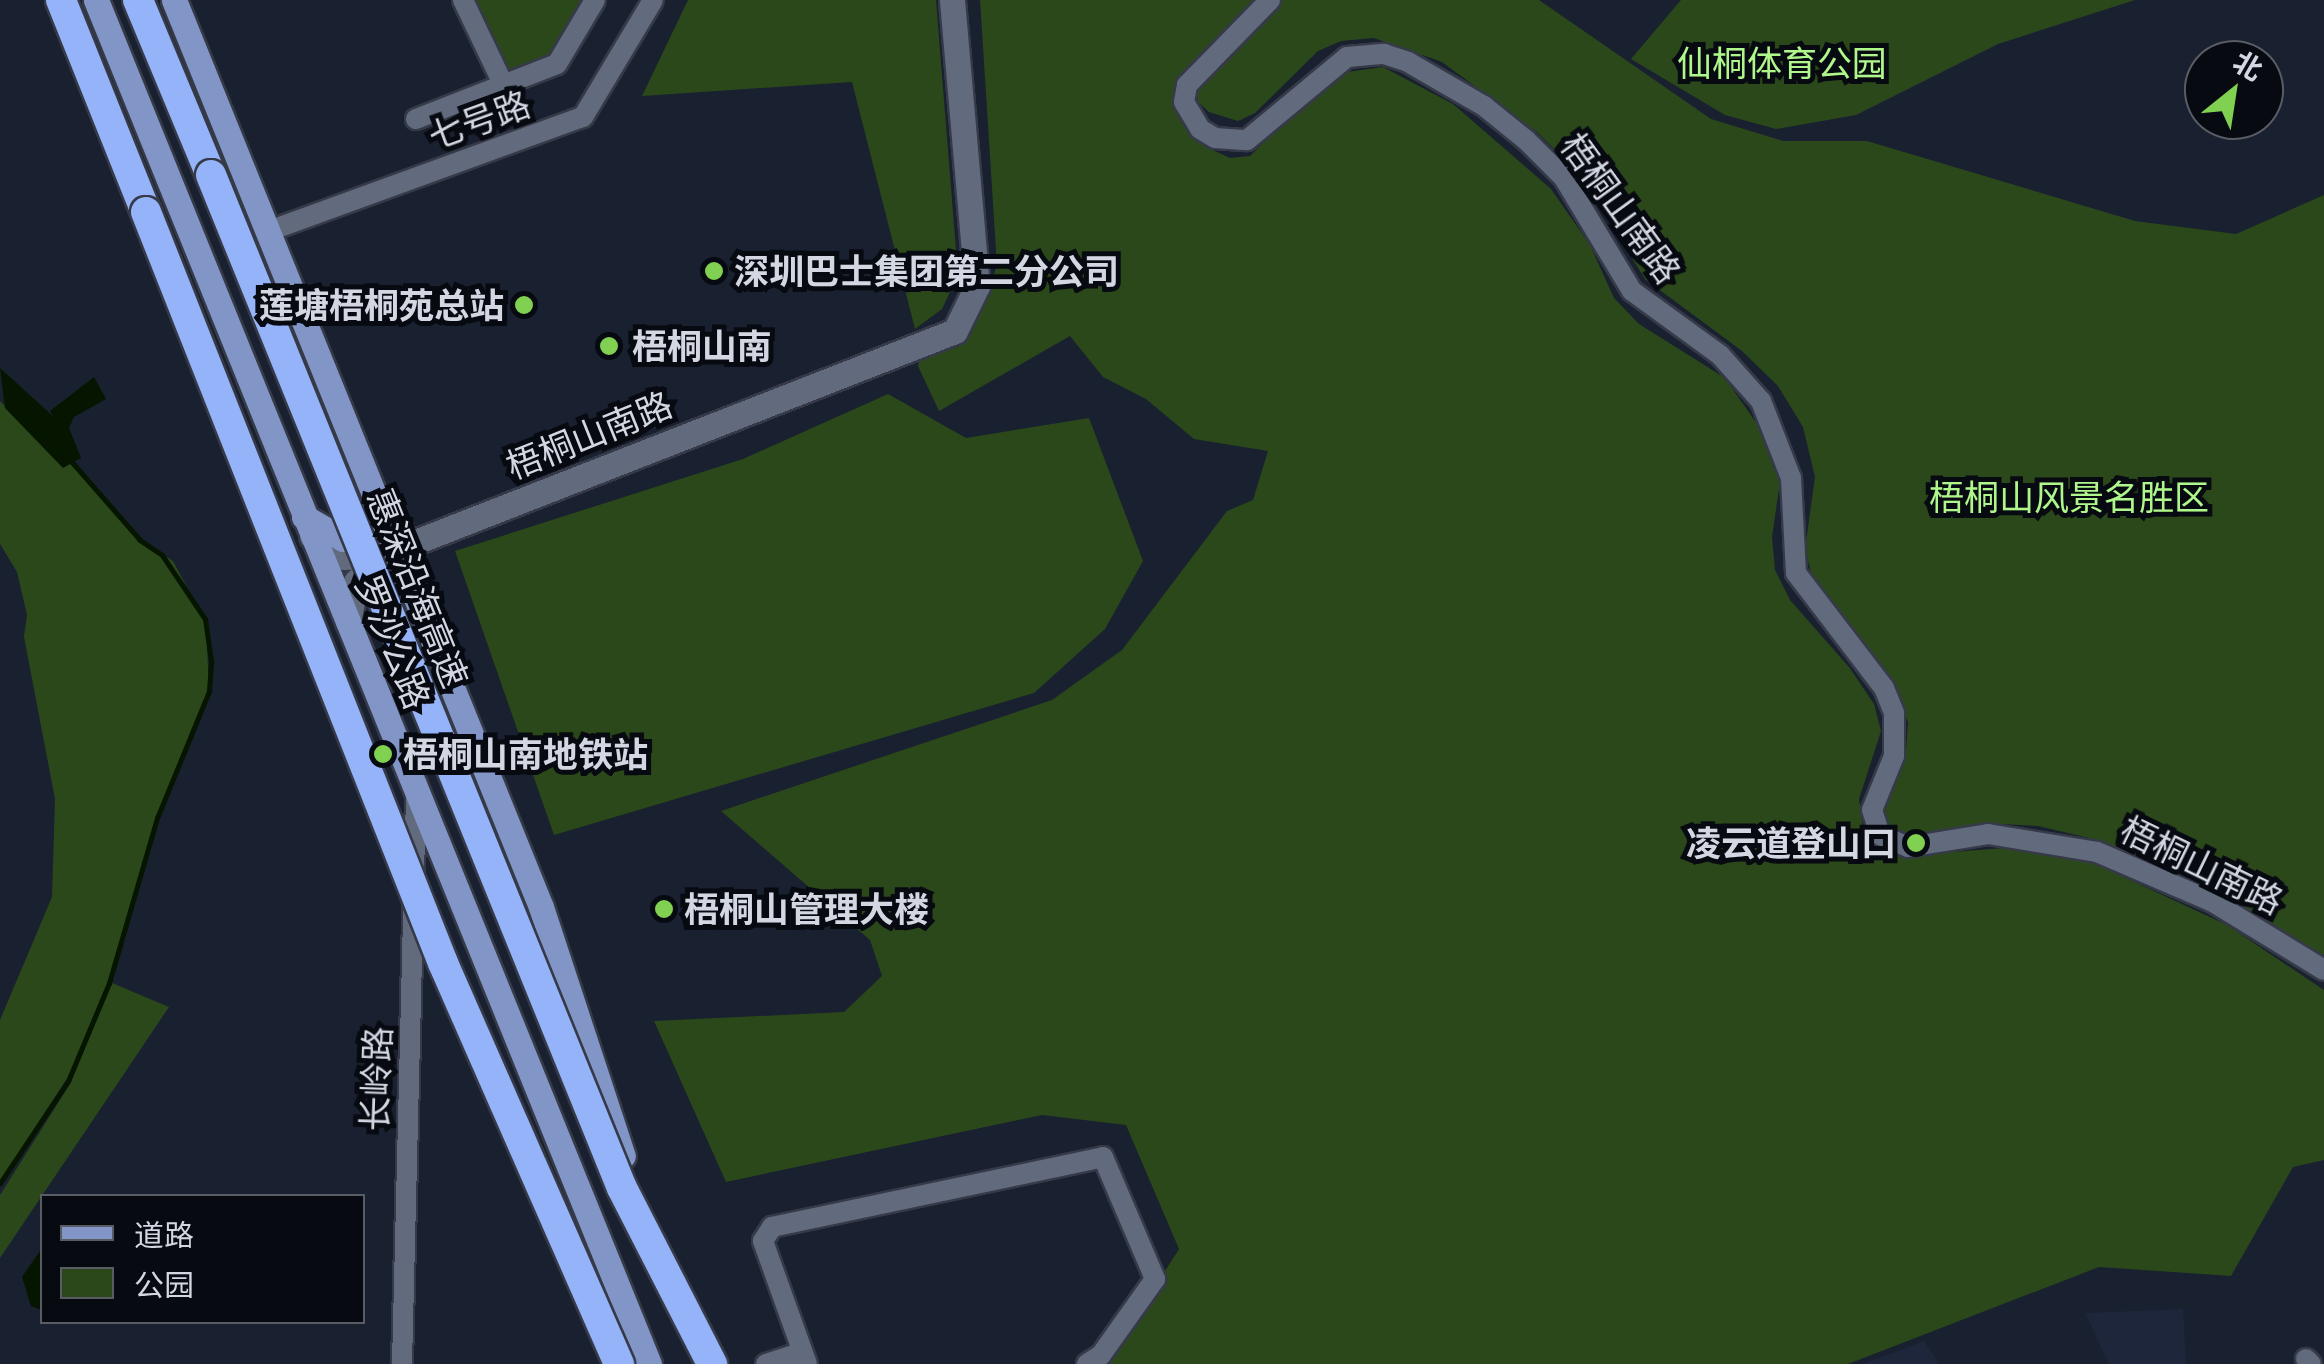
<!DOCTYPE html>
<html>
<head>
<meta charset="utf-8">
<style>
  body { margin:0 }
  #map { position:relative; width:2324px; height:1364px; overflow:hidden; background:#19202f; font-family:Quicksand,"Noto Sans SC",sans-serif }
  div>[style] { position:absolute }
  .built>* { inset:0; background:#1d263b }
  .green>* { inset:0; background:#2b481a }
  .water>* { inset:0; background:#061500 }
  .stream>* { height:5px; margin:-2.5px; padding:0 2.5px; transform-origin:2.5px; border-radius:2.5px; background:#061500 }
  .roads { filter:drop-shadow(2px 0 #363a48) drop-shadow(-2px 0 #363a48) drop-shadow(0 2px #363a48) drop-shadow(0 -2px #363a48) }
  .minor>* { height:20px; margin:-10px; padding:0 10px; transform-origin:10px; border-radius:10px; background:#626b7d }
  .tertiary>* { height:25px; margin:-12.5px; padding:0 12.5px; transform-origin:12.5px; border-radius:12.5px; background:#626b7d }
  .primary>* { height:25px; margin:-12.5px; padding:0 12.5px; transform-origin:12.5px; border-radius:12.5px; background:#8196c7 }
  .motorway>* { height:30px; margin:-15px; padding:0 15px; transform-origin:15px; border-radius:15px; background:#95b3f9 }
  .bridges { filter:drop-shadow(2px 0 #363a48) drop-shadow(-2px 0 #363a48) drop-shadow(0 2px #363a48) drop-shadow(0 -2px #363a48) }
  .motorway-bridge>* { height:30px; margin:-15px; padding:0 15px; transform-origin:15px; border-radius:15px; background:#95b3f9 }
  .dots>* { width:28px; height:28px; translate:-50% -50%; box-sizing:border-box; border:5px solid #070a10; border-radius:50% }
  span { translate:-50% -50%; white-space:nowrap; text-align:center; line-height:1.15; -webkit-text-stroke:10px #070a10; paint-order:stroke }
  .park-label { font-size:35px; color:#b0f78b }
  .street-label { font-size:35px; color:#d3d7e2 }
  .poi-label { font-size:35px; color:#d3d7e2; font-weight:700 }
  .left { translate:0 -50%; text-align:left }
  .right { translate:-100% -50%; text-align:right }
  .legend { position:absolute; left:40px; top:1194px; width:325px; height:130px; box-sizing:border-box; background:#070a10; border:2px solid #595c64; margin:0; padding:12px 18px; list-style:none; font-size:30px; color:#d3d7e2 }
  .legend li { display:flex; align-items:center; gap:20px; height:50px }
  .legend b { width:50px; border:2px solid #595c64 }
  .north { position:absolute; left:2184px; top:40px; width:100px; height:100px; box-sizing:border-box; background:#070a10; border:2px solid #595c64; border-radius:50%; rotate:30deg; font-size:28px; font-weight:700; line-height:40px; text-align:center; color:#d3d7e2 }
  .north::after { content:''; display:block; margin:auto; width:35px; height:45px; background:#80d051; clip-path:polygon(50% 0,100% 100%,50% 72%,0 100%) }
</style>
</head>
<body>
<div id="map">
  <div class="built">
    <i style="clip-path:polygon(2183px 1309px,2186px 1364px,2109px 1364px,2085px 1313px)"></i>
    <i style="clip-path:polygon(1924px 1341px,1939px 1364px,1863px 1364px)"></i>
  </div>
  <div class="green">
    <i style="clip-path:polygon(473px 0,583px 0,551px 56px,511px 78px)"></i>
    <i style="clip-path:polygon(688px 0,936px 0,958px 275px,942px 309px,915px 329px,852px 82px,642px 96px)"></i>
    <i style="clip-path:polygon(980px 0,1255px 0,1181px 79px,1175px 101px,1183px 125px,1204px 146px,1230px 158px,1250px 156px,1333px 74px,1383px 67px,1453px 104px,1551px 189px,1590px 245px,1614px 298px,1639px 324px,1725px 378px,1773px 447px,1780px 482px,1772px 537px,1775px 570px,1790px 600px,1849px 667px,1874px 704px,1881px 731px,1859px 799px,1863px 828px,1887px 850px,1914px 855px,2017px 847px,2085px 859px,2227px 925px,2324px 990px,2324px 1160px,2293px 1167px,2231px 1276px,2099px 1267px,1848px 1364px,1089px 1364px,1112px 1355px,1179px 1249px,1126px 1125px,1042px 1115px,726px 1182px,654px 1021px,844px 1012px,882px 976px,870px 940px,721px 811px,1052px 700px,1122px 650px,1227px 511px,1253px 500px,1268px 451px,1194px 439px,1146px 399px,1103px 377px,1070px 336px,939px 411px,918px 366px,923px 341px,985px 297px,997px 266px)"></i>
    <i style="clip-path:polygon(1280px 0,1539px 0,1711px 119px,1783px 141px,1867px 141px,2135px 221px,2236px 234px,2324px 195px,2324px 956px,2102px 841px,2038px 826px,1982px 823px,1907px 839px,1893px 834px,1882px 822px,1880px 804px,1906px 751px,1908px 722px,1893px 688px,1813px 580px,1805px 549px,1815px 477px,1803px 427px,1778px 386px,1742px 351px,1645px 279px,1580px 175px,1537px 132px,1442px 62px,1374px 38px,1341px 41px,1318px 51px,1255px 113px,1238px 121px,1209px 112px,1198px 102px,1196px 89px)"></i>
    <i style="clip-path:polygon(1681px 0,2135px 0,1998px 44px,1856px 115px,1776px 129px,1725px 115px,1631px 59px)"></i>
    <i style="clip-path:polygon(888px 394px,966px 438px,1089px 418px,1143px 561px,1105px 629px,1034px 693px,554px 835px,455px 551px,743px 459px)"></i>
    <i style="clip-path:polygon(0 401px,63px 467px,71px 461px,140px 540px,173px 561px,206px 623px,209px 691px,156px 823px,109px 983px,70px 1074px,0 1182px,0 1020px,52px 897px,55px 799px,24px 637px,27px 615px,17px 572px,0 544px)"></i>
    <i style="clip-path:polygon(112px 983px,169px 1007px,0 1258px,0 1195px,70px 1084px)"></i>
  </div>
  <div class="water">
    <i style="clip-path:polygon(0 368px,54px 417px,50px 411px,94px 377px,106px 399px,74px 417px,69px 428px,81px 458px,63px 468px,5px 408px)"></i>
    <i style="clip-path:polygon(42px 1248px,42px 1310px,31px 1306px,22px 1277px)"></i>
  </div>
  <div class="stream">
    <i style="left:0;top:1183px;width:123px;rotate:-56.3deg"></i>
    <i style="left:68px;top:1081px;width:106px;rotate:-67.3deg"></i>
    <i style="left:109px;top:983px;width:172px;rotate:-73.8deg"></i>
    <i style="left:157px;top:818px;width:137px;rotate:-67.7deg"></i>
    <i style="left:209px;top:691px;width:30px;rotate:-86deg"></i>
    <i style="left:211px;top:661px;width:42px;rotate:-98.1deg"></i>
    <i style="left:205px;top:619px;width:77px;rotate:-123.9deg"></i>
    <i style="left:162px;top:555px;width:27px;rotate:-146deg"></i>
    <i style="left:140px;top:540px;width:106px;rotate:-131.2deg"></i>
  </div>
  <div class="roads">
    <div class="minor">
      <i style="left:463px;top:0;width:95px;rotate:64.5deg"></i>
      <i style="left:1270px;top:0;width:119px;rotate:134.3deg"></i>
      <i style="left:1187px;top:85px;width:17px;rotate:100deg"></i>
      <i style="left:1184px;top:102px;width:31px;rotate:59deg"></i>
      <i style="left:1200px;top:129px;width:17px;rotate:31deg"></i>
      <i style="left:1215px;top:138px;width:32px;rotate:4deg"></i>
      <i style="left:1247px;top:140px;width:130px;rotate:-39.7deg"></i>
      <i style="left:1347px;top:57px;width:37px;rotate:-5deg"></i>
      <i style="left:1384px;top:54px;width:25px;rotate:18deg"></i>
      <i style="left:1408px;top:62px;width:88px;rotate:30.1deg"></i>
      <i style="left:1484px;top:106px;width:54px;rotate:39deg"></i>
      <i style="left:1526px;top:140px;width:54px;rotate:45deg"></i>
      <i style="left:1564px;top:178px;width:132px;rotate:59deg"></i>
      <i style="left:1632px;top:291px;width:109px;rotate:36deg"></i>
      <i style="left:1720px;top:355px;width:62px;rotate:48.3deg"></i>
      <i style="left:1761px;top:401px;width:83px;rotate:68.7deg"></i>
      <i style="left:1791px;top:478px;width:95px;rotate:87deg"></i>
      <i style="left:1796px;top:573px;width:145px;rotate:52.6deg"></i>
      <i style="left:1884px;top:688px;width:27px;rotate:68deg"></i>
      <i style="left:1894px;top:713px;width:43px;rotate:90deg"></i>
      <i style="left:1894px;top:756px;width:58px;rotate:112.2deg"></i>
      <i style="left:1872px;top:810px;width:26px;rotate:72deg"></i>
      <i style="left:1880px;top:835px;width:30px;rotate:23deg"></i>
      <i style="left:1908px;top:847px;width:81px;rotate:-9.2deg"></i>
      <i style="left:1988px;top:834px;width:110px;rotate:9.4deg"></i>
      <i style="left:2097px;top:852px;width:126px;rotate:23.3deg"></i>
      <i style="left:2213px;top:902px;width:130px;rotate:31.5deg"></i>
      <i style="left:416px;top:119px;width:151px;rotate:-21.3deg"></i>
      <i style="left:557px;top:64px;width:74px;rotate:-59.3deg"></i>
      <i style="left:269px;top:231px;width:334px;rotate:-20deg"></i>
      <i style="left:583px;top:117px;width:136px;rotate:-59.1deg"></i>
      <i style="left:2306px;top:1359px;width:7px;rotate:45deg"></i>
      <i style="left:402px;top:1364px;width:567px;rotate:-88.59deg"></i>
      <i style="left:766px;top:1364px;width:38px;rotate:-18deg"></i>
      <i style="left:807px;top:1364px;width:131px;rotate:-109.7deg"></i>
      <i style="left:763px;top:1241px;width:17px;rotate:-57deg"></i>
      <i style="left:772px;top:1227px;width:338px;rotate:-11.9deg"></i>
      <i style="left:1103px;top:1157px;width:133px;rotate:66.9deg"></i>
      <i style="left:1155px;top:1279px;width:93px;rotate:125.4deg"></i>
      <i style="left:1101px;top:1355px;width:17px;rotate:147deg"></i>
    </div>
    <div class="tertiary">
      <i style="left:312px;top:536px;width:38px;rotate:33deg"></i>
      <i style="left:344px;top:557px;width:38px;rotate:-3deg"></i>
      <i style="left:382px;top:555px;width:615px;rotate:-21.35deg"></i>
      <i style="left:955px;top:331px;width:50px;rotate:-63.9deg"></i>
      <i style="left:977px;top:286px;width:287px;rotate:-95deg"></i>
      <i style="left:348px;top:622px;width:41px;rotate:-78.7deg"></i>
      <i style="left:356px;top:582px;width:37px;rotate:-46deg"></i>
    </div>
    <div class="primary">
      <i style="left:96px;top:0;width:1472px;rotate:67.93deg"></i>
      <i style="left:174px;top:0;width:978px;rotate:67.97deg"></i>
      <i style="left:541px;top:907px;width:262px;rotate:71.8deg"></i>
      <i style="left:304px;top:517px;width:45px;rotate:29.4deg"></i>
      <i style="left:343px;top:539px;width:32px;rotate:-30deg"></i>
    </div>
    <div class="motorway">
      <i style="left:61px;top:0;width:228px;rotate:68.2deg"></i>
      <i style="left:138px;top:0;width:190px;rotate:67.4deg"></i>
    </div>
  </div>
  <div class="bridges">
    <div class="motorway-bridge">
      <i style="left:211px;top:175px;width:1093px;rotate:67.92deg"></i>
      <i style="left:622px;top:1188px;width:198px;rotate:62.9deg"></i>
      <i style="left:146px;top:212px;width:808px;rotate:68.42deg"></i>
      <i style="left:443px;top:963px;width:438px;rotate:66.3deg"></i>
    </div>
  </div>
  <div class="dots">
    <i style="left:714px;top:271px;background:#80d051"></i>
    <i style="left:524px;top:305px;background:#80d051"></i>
    <i style="left:609px;top:346px;background:#80d051"></i>
    <i style="left:383px;top:754px;background:#80d051"></i>
    <i style="left:1916px;top:843px;background:#80d051"></i>
    <i style="left:664px;top:909px;background:#80d051"></i>
  </div>
  <div class="park-label">
    <span style="left:1782px;top:63px">仙桐体育公园</span>
    <span style="left:2069px;top:497px">梧桐山风景名胜区</span>
  </div>
  <div class="street-label">
    <span style="left:479px;top:120px;rotate:-20deg">七号路</span>
    <span style="left:1621px;top:208px;rotate:54deg">梧桐山南路</span>
    <span style="left:589px;top:435px;rotate:-22deg">梧桐山南路</span>
    <span style="left:418px;top:588px;rotate:68deg">惠深沿海高速</span>
    <span style="left:393px;top:642px;rotate:68deg">罗沙公路</span>
    <span style="left:2202px;top:865px;rotate:26deg">梧桐山南路</span>
    <span style="left:376px;top:1079px;rotate:-88deg">长岭路</span>
  </div>
  <div class="poi-label">
    <span class="left" style="left:734px;top:271px">深圳巴士集团第二分公司</span>
    <span class="right" style="left:504px;top:305px">莲塘梧桐苑总站</span>
    <span class="left" style="left:632px;top:346px">梧桐山南</span>
    <span class="left" style="left:403px;top:754px">梧桐山南地铁站</span>
    <span class="right" style="left:1896px;top:843px">凌云道登山口</span>
    <span class="left" style="left:684px;top:909px">梧桐山管理大楼</span>
  </div>
  <ul class="legend">
  <li><b style="height:12px;background:#8196c7"></b>道路</li>
  <li><b style="height:28px;background:#2b481a"></b>公园</li>
  </ul>
  <div class="north">北</div>
</div>
</body>
</html>
